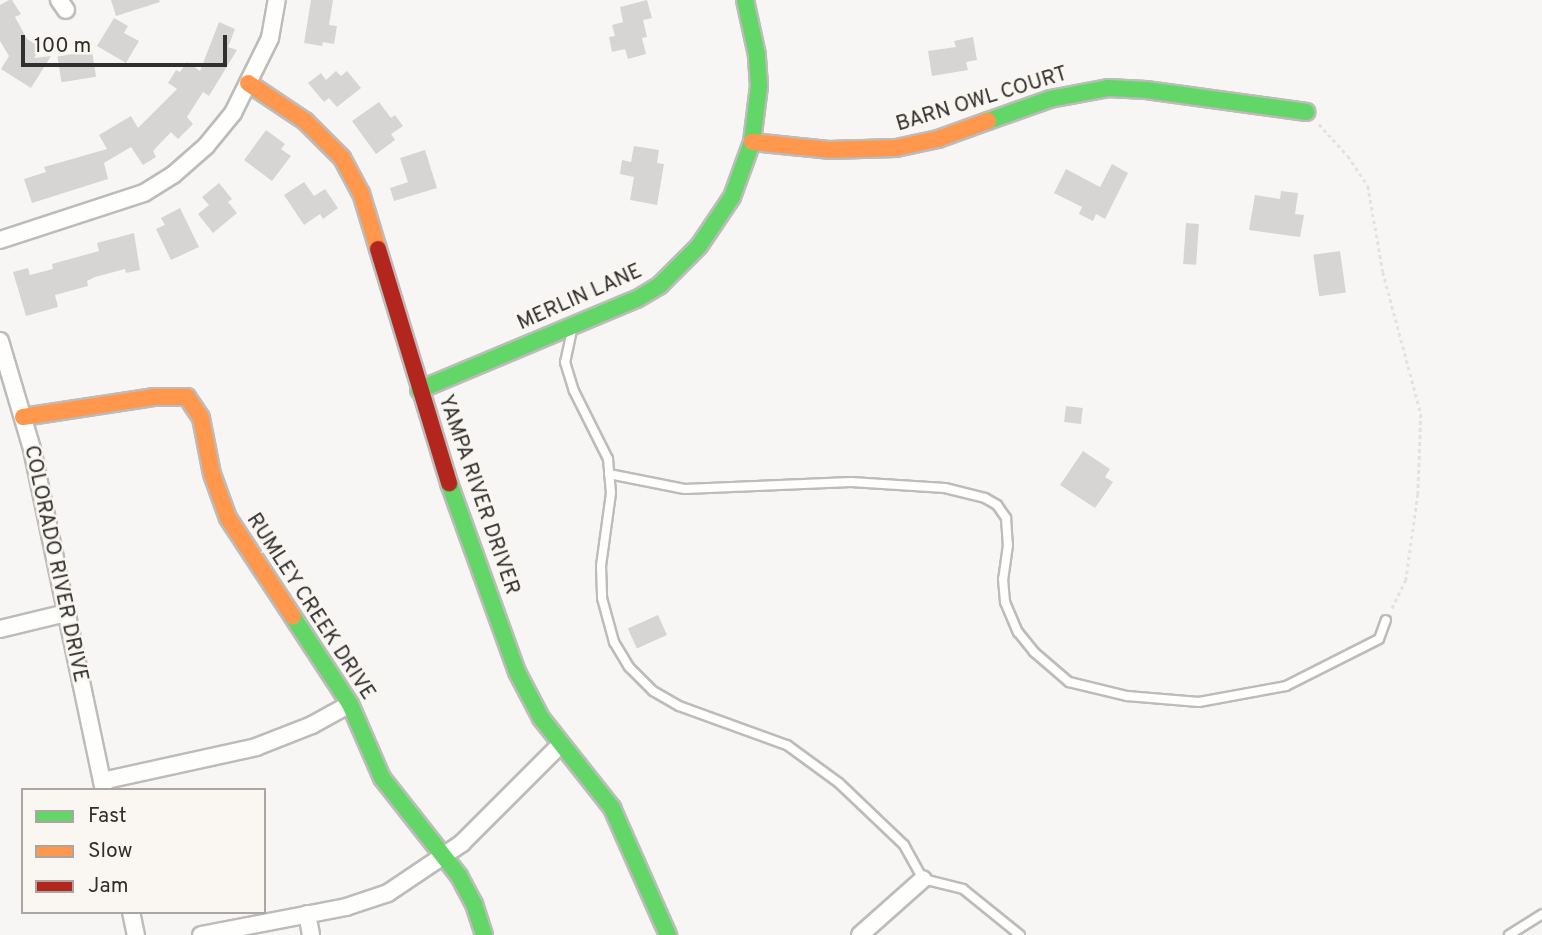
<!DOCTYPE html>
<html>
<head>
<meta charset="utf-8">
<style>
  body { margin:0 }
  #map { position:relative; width:1542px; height:935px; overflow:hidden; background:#f8f6f4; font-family:Overpass,sans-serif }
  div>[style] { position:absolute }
  .building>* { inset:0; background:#d7d5d4; transform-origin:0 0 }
  .path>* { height:2.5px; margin-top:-1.25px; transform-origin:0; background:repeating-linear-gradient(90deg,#e2e2e0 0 3.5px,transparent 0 7px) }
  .roads { filter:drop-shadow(2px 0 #bdbcba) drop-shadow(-2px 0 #bdbcba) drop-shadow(0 2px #bdbcba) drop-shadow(0 -2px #bdbcba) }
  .lane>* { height:8px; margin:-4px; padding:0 4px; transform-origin:4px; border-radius:4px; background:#fefefd }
  .street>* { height:16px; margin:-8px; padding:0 8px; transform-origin:8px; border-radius:8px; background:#fefefd }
  .fast>* { height:16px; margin:-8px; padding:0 8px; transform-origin:8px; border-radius:8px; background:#63d668 }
  .slow>* { height:16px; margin:-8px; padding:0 8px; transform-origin:8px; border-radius:8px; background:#ff974d }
  .jam>* { height:16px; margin:-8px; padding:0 8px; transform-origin:8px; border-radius:8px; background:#b3261e }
  span { translate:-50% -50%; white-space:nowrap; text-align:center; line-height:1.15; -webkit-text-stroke:5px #faf7f2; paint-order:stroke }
  .street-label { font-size:21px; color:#312f2d }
  .legend { position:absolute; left:21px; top:788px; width:245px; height:126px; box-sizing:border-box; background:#faf7f2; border:2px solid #aaa7a3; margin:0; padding:9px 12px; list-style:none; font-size:21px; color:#312f2d }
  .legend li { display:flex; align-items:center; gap:14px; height:35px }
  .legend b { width:35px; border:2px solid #aaa7a3 }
  .scale { position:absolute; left:21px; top:35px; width:206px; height:32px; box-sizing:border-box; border:4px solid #312f2d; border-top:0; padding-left:9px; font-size:21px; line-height:24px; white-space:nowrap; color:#312f2d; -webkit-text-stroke:5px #faf7f2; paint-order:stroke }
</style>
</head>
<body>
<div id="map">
  <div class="building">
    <i style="clip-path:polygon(9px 0,12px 0,21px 14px,15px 17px,27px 39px,41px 48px,34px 58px,51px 56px,31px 88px,1px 69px,9px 56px,0 41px,0 5px)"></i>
    <i style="clip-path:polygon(111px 0,159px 0,160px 2px,116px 16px)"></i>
    <i style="clip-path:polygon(311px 0,333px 0,329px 25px,337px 26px,334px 44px,323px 42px,322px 46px,304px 43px)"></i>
    <i style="clip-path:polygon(647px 0,652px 18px,643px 20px,647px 37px,642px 38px,646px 54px,628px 59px,625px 49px,612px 52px,609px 37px,615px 36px,612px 25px,623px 22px,620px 7px)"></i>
    <i style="clip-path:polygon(114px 18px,128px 26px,124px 33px,139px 41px,126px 63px,97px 46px)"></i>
    <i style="clip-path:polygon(219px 22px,235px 29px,228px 47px,237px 50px,209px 96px,203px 92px,187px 117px,193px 124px,178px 139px,171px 132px,153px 151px,156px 157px,143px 165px,131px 147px,104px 163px,108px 179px,32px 203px,24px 179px,46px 172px,44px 167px,107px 149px,99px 135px,131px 116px,138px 128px,177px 89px,168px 83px,176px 70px,180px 72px,187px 62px,200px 71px)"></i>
    <i style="clip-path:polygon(973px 37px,977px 60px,966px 62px,968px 70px,932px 76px,928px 51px,956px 47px,954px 41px)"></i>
    <i style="left:92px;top:51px;width:26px;height:35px;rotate:81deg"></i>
    <i style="clip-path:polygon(336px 71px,341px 76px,347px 71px,361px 88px,337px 107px,329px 98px,324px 102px,308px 83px,321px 73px,326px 80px)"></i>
    <i style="clip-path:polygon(379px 102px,391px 118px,395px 115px,403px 126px,391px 134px,395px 140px,376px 154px,352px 121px)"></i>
    <i style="clip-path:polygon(266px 130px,285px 144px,281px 149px,291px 156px,272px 181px,244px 160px)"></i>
    <i style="clip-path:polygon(634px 146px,659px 150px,657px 163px,664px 164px,657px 205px,630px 200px,634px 177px,620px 174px,622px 160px,631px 162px)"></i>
    <i style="clip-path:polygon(425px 150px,437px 188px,394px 201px,390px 188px,408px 182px,400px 158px)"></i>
    <i style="clip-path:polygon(1112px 164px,1128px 173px,1105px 219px,1096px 214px,1093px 221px,1079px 214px,1082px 207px,1054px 193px,1066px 169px,1100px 187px)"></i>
    <i style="clip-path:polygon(304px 182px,314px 196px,325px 189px,338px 208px,323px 219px,320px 214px,304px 225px,284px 195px)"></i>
    <i style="clip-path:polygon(219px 183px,232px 199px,228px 202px,237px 213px,213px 233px,198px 214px,209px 205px,202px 197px)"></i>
    <i style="clip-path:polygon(1281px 191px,1298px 193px,1295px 214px,1304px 215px,1300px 237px,1249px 230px,1255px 195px,1280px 199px)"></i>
    <i style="clip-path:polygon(180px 208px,199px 247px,171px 260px,156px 229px,165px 225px,161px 218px)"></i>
    <i style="left:1186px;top:223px;width:13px;height:41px;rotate:4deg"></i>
    <i style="clip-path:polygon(134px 233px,140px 270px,126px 273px,125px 269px,95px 277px,87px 281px,88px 286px,55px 295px,58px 307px,26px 316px,13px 272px,28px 268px,30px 275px,53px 269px,52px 264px,99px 251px,97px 243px)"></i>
    <i style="left:1340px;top:251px;width:42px;height:27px;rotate:82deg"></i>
    <i style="left:1066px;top:406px;width:17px;height:16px;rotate:7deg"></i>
    <i style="clip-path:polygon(1083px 451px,1110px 469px,1105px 477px,1113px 482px,1095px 508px,1060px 485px)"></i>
    <i style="left:658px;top:615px;width:22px;height:33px;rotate:66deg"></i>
  </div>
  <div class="path">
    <i style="left:1319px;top:124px;width:43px;rotate:47.8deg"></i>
    <i style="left:1348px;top:156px;width:36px;rotate:56deg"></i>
    <i style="left:1368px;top:186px;width:87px;rotate:80.1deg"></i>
    <i style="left:1383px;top:272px;width:147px;rotate:75deg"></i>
    <i style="left:1421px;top:414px;width:80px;rotate:92.1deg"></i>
    <i style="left:1418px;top:494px;width:87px;rotate:97.9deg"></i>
    <i style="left:1406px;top:580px;width:34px;rotate:116deg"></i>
  </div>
  <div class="roads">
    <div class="lane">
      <i style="left:572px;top:330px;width:33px;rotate:102deg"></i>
      <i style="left:565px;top:362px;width:30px;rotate:73deg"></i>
      <i style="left:574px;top:391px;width:76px;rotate:63.4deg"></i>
      <i style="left:608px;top:459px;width:34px;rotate:85deg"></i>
      <i style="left:611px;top:493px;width:74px;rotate:97.8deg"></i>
      <i style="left:601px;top:566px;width:32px;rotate:88deg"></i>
      <i style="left:602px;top:598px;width:46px;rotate:74.7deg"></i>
      <i style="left:614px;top:642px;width:29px;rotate:59deg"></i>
      <i style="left:629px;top:667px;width:34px;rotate:45deg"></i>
      <i style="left:653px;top:691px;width:30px;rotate:30deg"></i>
      <i style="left:679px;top:706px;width:115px;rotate:19.9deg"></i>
      <i style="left:787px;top:745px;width:64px;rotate:36.2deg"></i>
      <i style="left:839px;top:783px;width:90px;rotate:43.6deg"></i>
      <i style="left:904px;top:845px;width:39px;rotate:61deg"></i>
      <i style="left:923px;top:879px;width:41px;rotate:14deg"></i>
      <i style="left:963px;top:889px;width:73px;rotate:38.9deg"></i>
      <i style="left:609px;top:474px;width:77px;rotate:11.2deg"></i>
      <i style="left:685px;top:489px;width:166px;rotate:-2.4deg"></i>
      <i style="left:851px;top:482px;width:94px;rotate:3.7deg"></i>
      <i style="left:945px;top:488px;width:41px;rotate:14deg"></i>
      <i style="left:985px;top:498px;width:14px;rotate:30deg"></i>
      <i style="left:997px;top:505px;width:16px;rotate:55deg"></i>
      <i style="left:1006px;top:518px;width:27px;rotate:86deg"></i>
      <i style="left:1008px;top:545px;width:34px;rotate:98deg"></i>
      <i style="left:1003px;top:579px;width:23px;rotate:85deg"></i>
      <i style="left:1005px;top:602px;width:33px;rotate:67deg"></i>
      <i style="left:1018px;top:632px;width:26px;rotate:51deg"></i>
      <i style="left:1034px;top:652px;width:46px;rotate:40.6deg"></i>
      <i style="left:1069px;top:682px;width:60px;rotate:13.6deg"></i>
      <i style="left:1127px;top:696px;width:72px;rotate:4.8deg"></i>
      <i style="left:1199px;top:702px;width:88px;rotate:-10.4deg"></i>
      <i style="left:1286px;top:686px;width:104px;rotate:-26.8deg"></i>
      <i style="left:1379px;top:639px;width:20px;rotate:-70deg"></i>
      <i style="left:1509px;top:935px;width:39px;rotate:-32deg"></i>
    </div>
    <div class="street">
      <i style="left:59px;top:0;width:12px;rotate:55deg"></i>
      <i style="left:0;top:240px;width:151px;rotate:-18.1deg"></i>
      <i style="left:144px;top:193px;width:34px;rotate:-32deg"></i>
      <i style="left:173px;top:175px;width:44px;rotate:-41.3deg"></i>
      <i style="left:206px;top:146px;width:43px;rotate:-50.7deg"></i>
      <i style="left:233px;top:113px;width:84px;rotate:-63.7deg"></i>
      <i style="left:270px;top:38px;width:39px;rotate:-80deg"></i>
      <i style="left:0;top:341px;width:113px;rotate:73.5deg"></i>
      <i style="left:32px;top:449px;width:349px;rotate:78.1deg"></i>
      <i style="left:0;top:629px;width:68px;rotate:-13.6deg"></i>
      <i style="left:102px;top:781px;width:158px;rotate:-12.4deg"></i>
      <i style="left:256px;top:747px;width:60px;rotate:-21.4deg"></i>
      <i style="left:312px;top:725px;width:43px;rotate:-28.9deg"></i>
      <i style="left:131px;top:912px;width:24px;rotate:78deg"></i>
      <i style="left:307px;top:914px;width:21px;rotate:79deg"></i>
      <i style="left:201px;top:935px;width:148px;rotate:-10.9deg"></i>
      <i style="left:346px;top:907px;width:44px;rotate:-18.4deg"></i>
      <i style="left:388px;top:893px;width:89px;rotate:-34deg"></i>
      <i style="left:462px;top:843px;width:139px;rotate:-45deg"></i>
      <i style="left:860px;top:935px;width:84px;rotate:-41.6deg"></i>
    </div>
    <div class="fast">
      <i style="left:988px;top:121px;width:66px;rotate:-19.5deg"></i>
      <i style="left:1050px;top:99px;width:59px;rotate:-10.7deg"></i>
      <i style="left:1108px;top:88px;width:38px;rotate:3deg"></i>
      <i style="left:1146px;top:90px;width:162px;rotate:7.8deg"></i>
      <i style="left:419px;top:390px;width:236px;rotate:-22.7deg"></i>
      <i style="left:637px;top:299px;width:27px;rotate:-31deg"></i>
      <i style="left:660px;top:285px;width:55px;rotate:-45deg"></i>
      <i style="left:699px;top:246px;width:59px;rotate:-56deg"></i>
      <i style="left:732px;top:197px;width:59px;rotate:-70deg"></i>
      <i style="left:752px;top:142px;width:56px;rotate:-82.9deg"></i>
      <i style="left:759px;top:86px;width:31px;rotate:-94deg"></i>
      <i style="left:757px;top:55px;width:56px;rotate:-102.3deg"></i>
      <i style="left:449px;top:483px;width:201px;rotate:70.2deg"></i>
      <i style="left:517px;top:672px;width:52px;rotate:62.4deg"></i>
      <i style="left:541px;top:718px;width:115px;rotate:51.7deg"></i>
      <i style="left:612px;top:808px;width:139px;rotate:66.2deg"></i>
      <i style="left:293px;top:617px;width:104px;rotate:56.8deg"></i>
      <i style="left:350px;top:704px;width:81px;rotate:66.6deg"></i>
      <i style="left:382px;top:778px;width:125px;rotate:51.8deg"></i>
      <i style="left:459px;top:876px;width:32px;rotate:62deg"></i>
      <i style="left:474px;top:904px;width:33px;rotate:72deg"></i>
    </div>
    <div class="slow">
      <i style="left:248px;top:83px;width:69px;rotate:33.7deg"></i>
      <i style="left:305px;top:121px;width:52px;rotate:45deg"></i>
      <i style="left:342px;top:158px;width:40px;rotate:62deg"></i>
      <i style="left:361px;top:193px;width:59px;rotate:73.1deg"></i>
      <i style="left:752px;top:142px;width:77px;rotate:5.9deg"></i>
      <i style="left:829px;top:150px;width:67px;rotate:-1.7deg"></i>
      <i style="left:896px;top:148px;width:43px;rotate:-12.1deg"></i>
      <i style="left:938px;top:139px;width:53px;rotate:-19.8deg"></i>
      <i style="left:23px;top:417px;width:132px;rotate:-8.7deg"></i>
      <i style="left:153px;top:397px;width:34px"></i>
      <i style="left:187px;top:397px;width:25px;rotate:56deg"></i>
      <i style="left:201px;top:418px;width:57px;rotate:78.9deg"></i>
      <i style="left:212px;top:474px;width:47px;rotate:70deg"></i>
      <i style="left:228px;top:518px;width:118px;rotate:56.7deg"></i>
    </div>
    <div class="jam">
      <i style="left:378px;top:249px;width:245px;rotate:73.1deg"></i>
    </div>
  </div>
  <div class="street-label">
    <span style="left:982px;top:100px;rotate:-17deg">BARN OWL COURT</span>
    <span style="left:580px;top:298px;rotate:-24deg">MERLIN LANE</span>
    <span style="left:478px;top:495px;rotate:71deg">YAMPA RIVER DRIVER</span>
    <span style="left:55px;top:564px;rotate:78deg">COLORADO RIVER DRIVE</span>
    <span style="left:310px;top:607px;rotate:57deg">RUMLEY CREEK DRIVE</span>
  </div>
  <ul class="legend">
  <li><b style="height:9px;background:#63d668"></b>Fast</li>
  <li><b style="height:9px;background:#ff974d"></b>Slow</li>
  <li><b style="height:9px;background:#b3261e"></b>Jam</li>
  </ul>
  <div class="scale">100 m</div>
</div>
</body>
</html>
